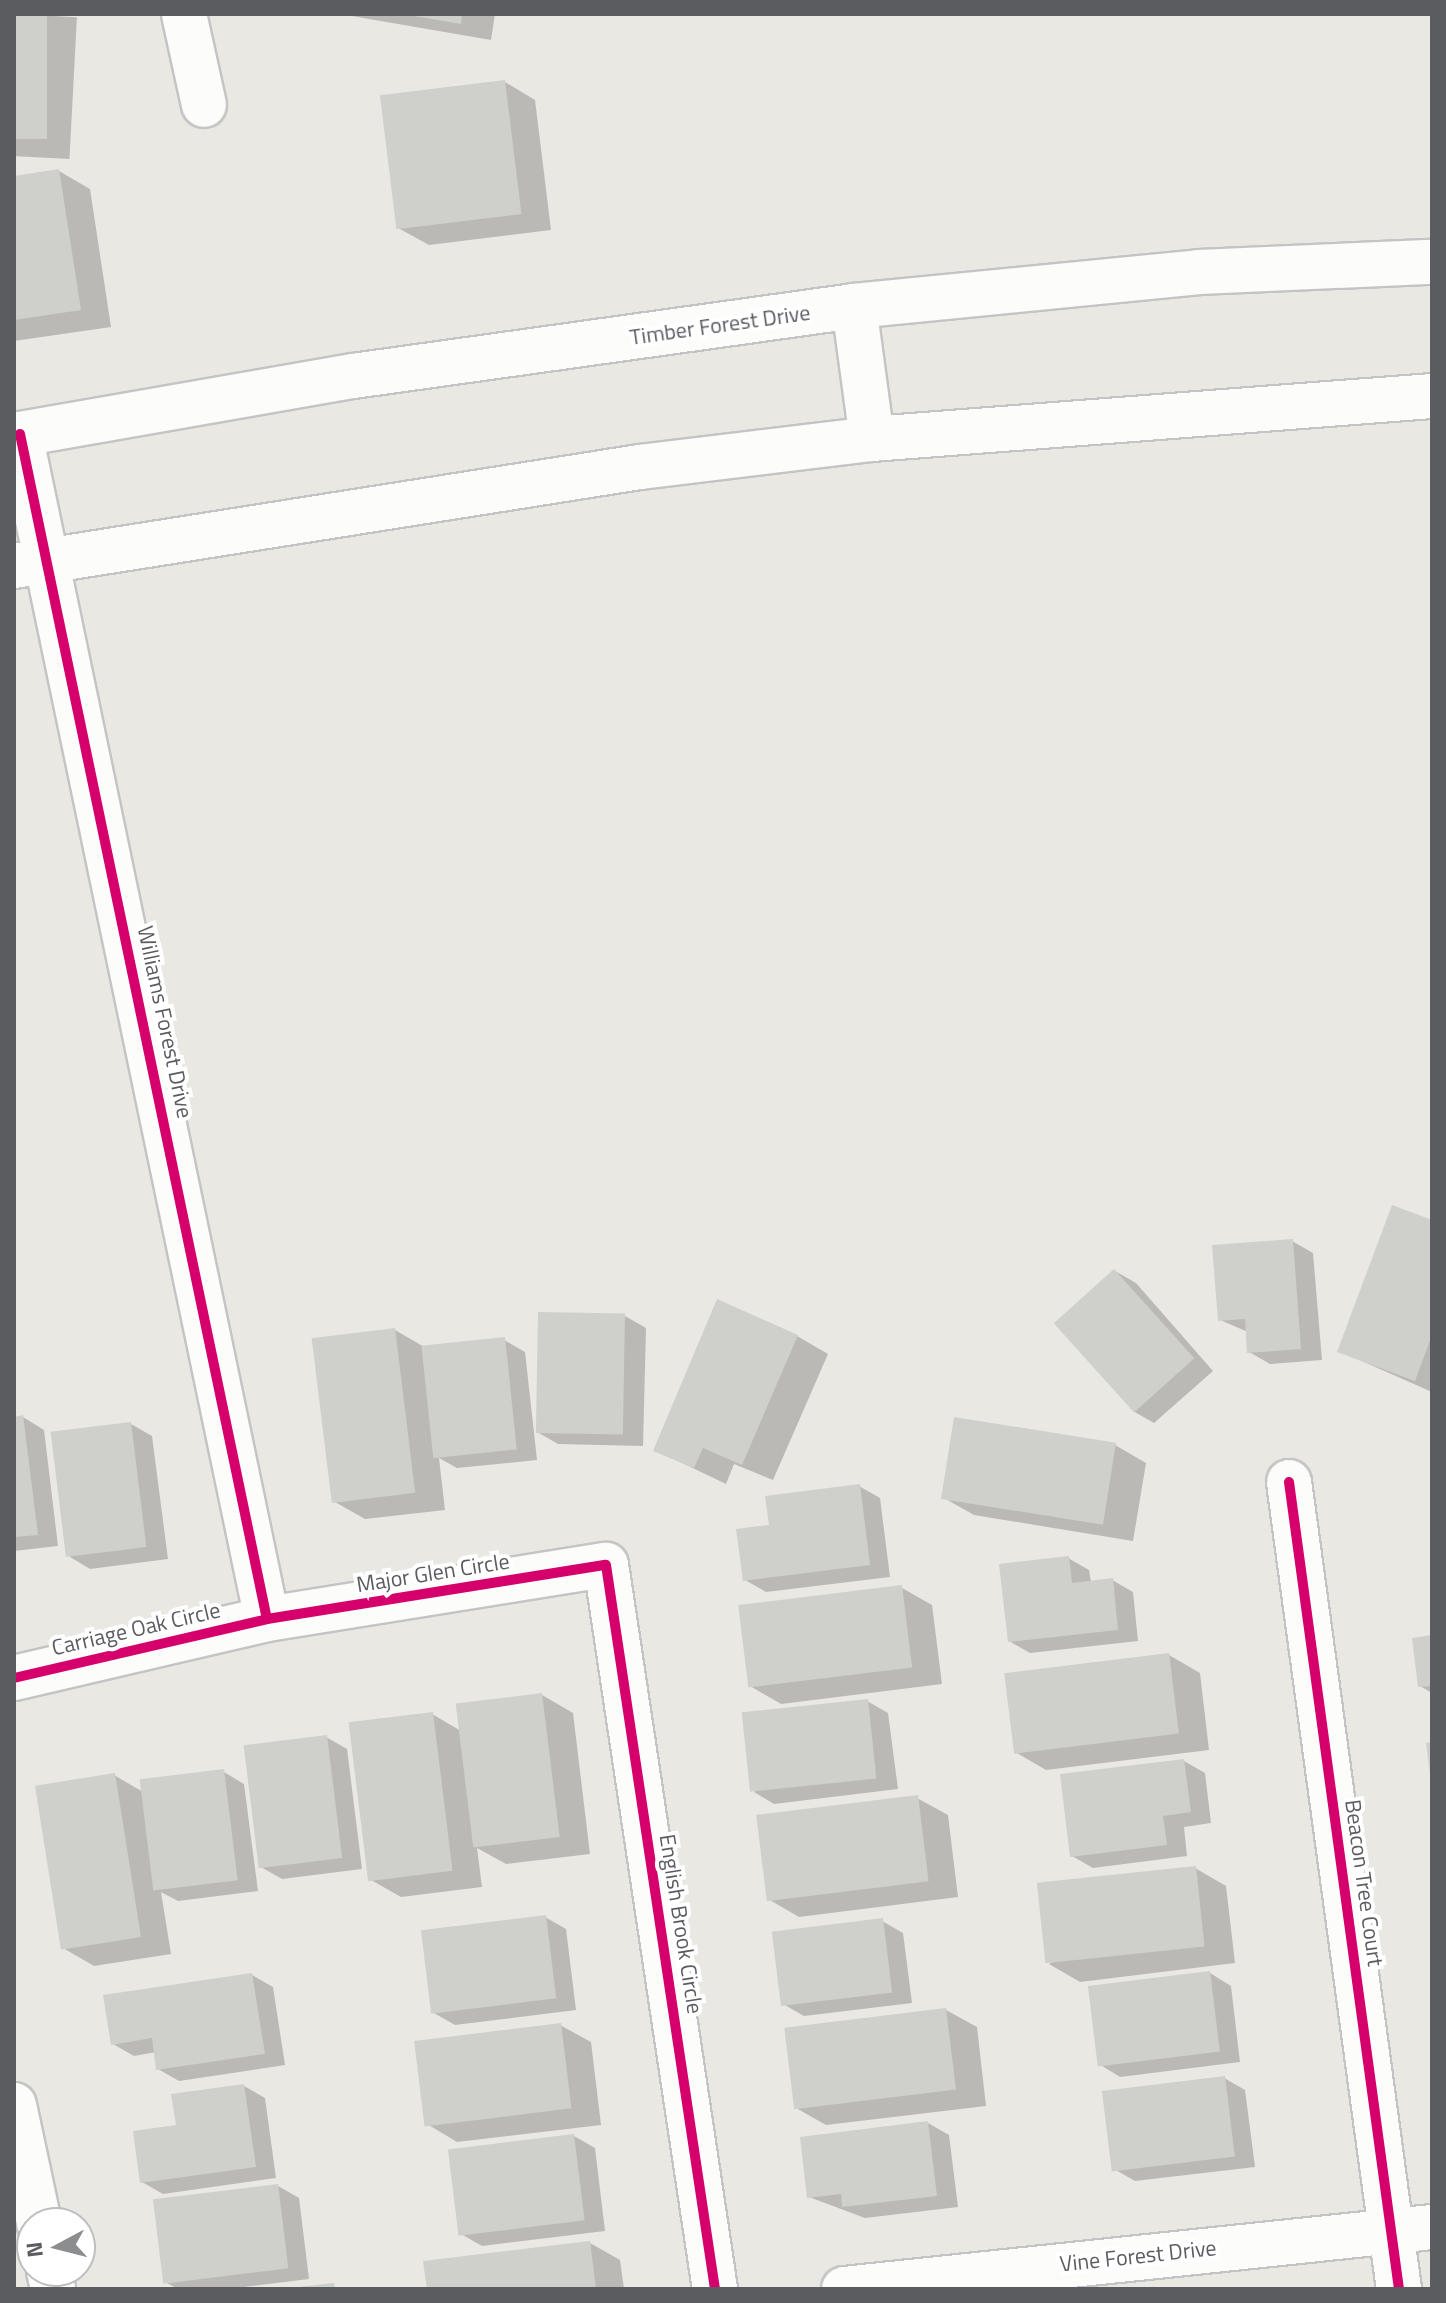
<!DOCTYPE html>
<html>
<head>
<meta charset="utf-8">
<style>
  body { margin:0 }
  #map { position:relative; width:1446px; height:2303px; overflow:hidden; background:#e9e8e3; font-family:"Titillium Web",sans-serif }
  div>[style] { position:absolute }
  .shadow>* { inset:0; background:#0003; transform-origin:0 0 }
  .building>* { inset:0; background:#cfcfcc; transform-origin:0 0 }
  .roads { filter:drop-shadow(2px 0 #c5c4c4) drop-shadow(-2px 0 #c5c4c4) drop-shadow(0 2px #c5c4c4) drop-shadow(0 -2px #c5c4c4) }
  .street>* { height:44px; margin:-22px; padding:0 22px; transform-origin:22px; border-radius:22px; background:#fcfcfb }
  .secondary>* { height:44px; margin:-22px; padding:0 22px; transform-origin:22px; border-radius:22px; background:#fcfcfb }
  .cycleway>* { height:10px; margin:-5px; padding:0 5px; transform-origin:5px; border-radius:5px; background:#d6006c }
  span { translate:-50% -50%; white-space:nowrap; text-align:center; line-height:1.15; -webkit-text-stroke:8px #fff; paint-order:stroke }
  .street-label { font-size:22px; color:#5a5c60 }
  .frame { position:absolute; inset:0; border:16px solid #5a5c60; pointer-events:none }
  .north { position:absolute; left:16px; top:2207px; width:80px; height:80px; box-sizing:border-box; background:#fff; border:2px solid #bdbebf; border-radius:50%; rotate:263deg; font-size:22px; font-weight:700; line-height:32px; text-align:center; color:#5a5c60 }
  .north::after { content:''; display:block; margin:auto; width:28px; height:36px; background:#8c8d8e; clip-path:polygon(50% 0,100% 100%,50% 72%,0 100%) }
</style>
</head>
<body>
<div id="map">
  <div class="shadow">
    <i style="left:14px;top:14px;width:63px;height:142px;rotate:3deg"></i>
    <i style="clip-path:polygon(340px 14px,495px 14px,491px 40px)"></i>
    <i style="clip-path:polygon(505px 82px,535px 100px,551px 230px,429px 245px,398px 228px)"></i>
    <i style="clip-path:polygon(59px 171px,90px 189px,111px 327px,14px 341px,14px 178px)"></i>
    <i style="clip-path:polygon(1432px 1222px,1432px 1392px,1339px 1351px)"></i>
    <i style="clip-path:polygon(1292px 1241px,1313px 1253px,1322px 1360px,1270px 1364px,1249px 1352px,1248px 1332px,1220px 1320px)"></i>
    <i style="clip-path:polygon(1115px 1271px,1136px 1283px,1213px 1371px,1154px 1423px,1133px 1411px)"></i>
    <i style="clip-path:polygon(625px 1316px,646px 1328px,643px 1446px,558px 1444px,537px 1432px)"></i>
    <i style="clip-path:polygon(395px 1330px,426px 1348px,504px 1340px,525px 1352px,537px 1460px,457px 1468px,439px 1458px,445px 1510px,365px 1519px,335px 1502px)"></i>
    <i style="clip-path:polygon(797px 1336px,828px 1354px,773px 1480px,734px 1464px,726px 1484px,655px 1450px)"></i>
    <i style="clip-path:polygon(23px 1417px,44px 1430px,58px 1546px,14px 1551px,14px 1419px)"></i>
    <i style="clip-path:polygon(131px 1424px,152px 1436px,168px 1559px,90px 1569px,70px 1557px)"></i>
    <i style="clip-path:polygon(1115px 1445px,1146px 1463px,1133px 1541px,974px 1515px,944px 1498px)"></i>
    <i style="clip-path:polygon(859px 1486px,880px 1498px,890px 1577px,766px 1592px,745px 1580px,771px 1527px)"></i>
    <i style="clip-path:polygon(1068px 1558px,1089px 1570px,1091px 1582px,1112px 1580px,1133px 1592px,1138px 1641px,1030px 1653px,1009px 1641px)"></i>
    <i style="clip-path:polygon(902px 1588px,932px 1605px,942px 1684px,781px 1704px,750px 1686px)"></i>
    <i style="clip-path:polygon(1432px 1637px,1432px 1693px,1420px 1686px)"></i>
    <i style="clip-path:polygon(1169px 1655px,1200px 1673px,1209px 1750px,1046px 1770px,1015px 1752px)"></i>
    <i style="clip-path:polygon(542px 1695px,573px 1713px,590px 1854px,506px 1864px,477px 1848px,482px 1887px,401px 1897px,371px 1880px,432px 1714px,461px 1731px)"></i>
    <i style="clip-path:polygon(867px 1701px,888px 1713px,898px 1789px,774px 1804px,754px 1792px)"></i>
    <i style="clip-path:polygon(326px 1737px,347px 1749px,362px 1869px,282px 1879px,261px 1867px)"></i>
    <i style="clip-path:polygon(1184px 1761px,1205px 1773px,1211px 1823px,1184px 1827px,1187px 1856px,1093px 1868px,1072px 1856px)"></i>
    <i style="clip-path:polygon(224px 1772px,244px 1784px,258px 1891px,178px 1901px,161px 1892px,171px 1954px,94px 1966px,63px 1948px,114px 1775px,143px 1792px)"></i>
    <i style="clip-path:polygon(917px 1798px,948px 1815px,958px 1897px,799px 1917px,768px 1899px)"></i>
    <i style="clip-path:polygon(1195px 1868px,1226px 1886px,1235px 1963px,1080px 1982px,1049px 1964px)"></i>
    <i style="clip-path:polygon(545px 1917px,566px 1929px,576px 2010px,455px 2025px,434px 2013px)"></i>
    <i style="clip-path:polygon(882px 1921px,903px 1933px,912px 2003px,804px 2016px,783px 2004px)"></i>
    <i style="clip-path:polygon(1210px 1973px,1231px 1986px,1240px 2062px,1120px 2077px,1099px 2064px)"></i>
    <i style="clip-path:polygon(252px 1975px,273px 1987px,285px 2065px,179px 2081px,158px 2069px,156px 2052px,134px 2056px,113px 2044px)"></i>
    <i style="clip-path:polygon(946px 2010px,977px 2027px,986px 2106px,826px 2125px,796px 2108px)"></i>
    <i style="clip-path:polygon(560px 2025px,591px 2042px,601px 2125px,457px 2142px,427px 2124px)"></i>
    <i style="clip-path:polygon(1224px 2078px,1245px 2090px,1255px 2167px,1135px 2181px,1114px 2169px)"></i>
    <i style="clip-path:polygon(244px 2086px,265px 2098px,276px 2178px,163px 2194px,142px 2182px,178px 2127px)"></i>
    <i style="clip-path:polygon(928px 2123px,949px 2135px,958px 2207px,865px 2218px,809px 2197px)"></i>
    <i style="clip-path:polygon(574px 2136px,595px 2148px,605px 2231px,482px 2246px,461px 2234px)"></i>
    <i style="clip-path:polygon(278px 2186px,299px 2198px,309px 2279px,228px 2289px,178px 2289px,165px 2282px)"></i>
    <i style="clip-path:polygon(590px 2243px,620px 2260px,624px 2289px,429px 2289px)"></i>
  </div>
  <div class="building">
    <i style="left:14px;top:14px;width:33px;height:125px"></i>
    <i style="clip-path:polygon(402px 14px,462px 14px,461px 24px)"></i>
    <i style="left:505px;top:80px;width:135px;height:126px;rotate:83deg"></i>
    <i style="clip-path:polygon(59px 169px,81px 310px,14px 320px,14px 176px)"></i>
    <i style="clip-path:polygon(1392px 1205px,1432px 1220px,1432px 1335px,1415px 1381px,1337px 1352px)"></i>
    <i style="clip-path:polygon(1293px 1239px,1301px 1349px,1247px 1353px,1245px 1319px,1218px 1321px,1212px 1245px)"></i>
    <i style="left:1114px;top:1269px;width:120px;height:81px;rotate:48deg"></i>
    <i style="clip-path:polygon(717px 1299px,798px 1335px,742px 1465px,703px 1448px,694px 1468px,653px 1451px)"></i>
    <i style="left:538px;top:1312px;width:87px;height:121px;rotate:1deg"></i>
    <i style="left:395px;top:1328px;width:166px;height:84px;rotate:83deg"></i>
    <i style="left:505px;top:1337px;width:113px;height:84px;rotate:84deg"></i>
    <i style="clip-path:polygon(23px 1415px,38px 1535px,14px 1537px,14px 1417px)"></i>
    <i style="left:954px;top:1417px;width:164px;height:83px;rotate:9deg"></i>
    <i style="left:131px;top:1422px;width:126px;height:81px;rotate:83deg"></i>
    <i style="clip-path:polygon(860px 1484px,870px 1565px,743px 1581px,736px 1529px,769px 1525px,765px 1496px)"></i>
    <i style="clip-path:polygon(1069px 1556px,1072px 1583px,1113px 1578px,1118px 1630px,1008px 1642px,999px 1564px)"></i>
    <i style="left:902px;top:1585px;width:83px;height:165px;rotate:83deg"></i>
    <i style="clip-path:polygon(1432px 1635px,1432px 1686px,1418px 1687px,1412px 1638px)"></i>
    <i style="left:1169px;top:1653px;width:81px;height:166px;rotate:83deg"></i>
    <i style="left:542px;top:1693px;width:145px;height:87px;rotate:83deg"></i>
    <i style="left:868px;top:1699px;width:80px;height:127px;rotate:84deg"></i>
    <i style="left:433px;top:1712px;width:160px;height:85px;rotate:83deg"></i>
    <i style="left:327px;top:1735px;width:124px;height:84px;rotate:83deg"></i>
    <i style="clip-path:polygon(1432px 1742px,1432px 1772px,1430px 1773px,1426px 1743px)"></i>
    <i style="clip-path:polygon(1184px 1759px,1191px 1812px,1163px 1816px,1167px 1845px,1070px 1857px,1060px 1774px)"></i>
    <i style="left:224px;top:1769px;width:112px;height:85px;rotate:83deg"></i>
    <i style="left:115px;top:1773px;width:166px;height:81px;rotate:81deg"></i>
    <i style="left:918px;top:1795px;width:87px;height:163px;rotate:83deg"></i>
    <i style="left:1196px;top:1866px;width:81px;height:160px;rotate:84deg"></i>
    <i style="left:546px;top:1915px;width:84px;height:126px;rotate:83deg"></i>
    <i style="left:883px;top:1918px;width:75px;height:112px;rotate:83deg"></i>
    <i style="left:1210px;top:1971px;width:81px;height:123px;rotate:83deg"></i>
    <i style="clip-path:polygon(252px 1973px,265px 2054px,156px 2070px,152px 2038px,111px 2045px,103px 1995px)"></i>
    <i style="left:946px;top:2008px;width:82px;height:163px;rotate:83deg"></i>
    <i style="left:561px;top:2023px;width:86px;height:148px;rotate:83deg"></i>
    <i style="left:1225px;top:2076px;width:81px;height:124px;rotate:83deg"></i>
    <i style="clip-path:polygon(244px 2084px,256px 2167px,140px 2183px,133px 2131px,176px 2125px,171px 2094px)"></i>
    <i style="clip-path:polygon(928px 2121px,937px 2196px,842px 2207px,841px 2194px,807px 2198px,800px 2137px)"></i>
    <i style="left:574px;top:2134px;width:87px;height:127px;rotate:83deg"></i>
    <i style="left:278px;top:2184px;width:85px;height:126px;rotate:83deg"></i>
    <i style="clip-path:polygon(590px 2241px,596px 2289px,427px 2289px,423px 2261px)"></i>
    <i style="clip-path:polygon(334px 2283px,335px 2289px,298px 2289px,298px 2287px)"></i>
  </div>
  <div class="roads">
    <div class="street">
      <i style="left:184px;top:14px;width:93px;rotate:77.6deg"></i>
      <i style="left:20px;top:434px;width:1210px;rotate:78.23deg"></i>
      <i style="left:1289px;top:1482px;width:814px;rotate:82.24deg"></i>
      <i style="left:14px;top:1678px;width:260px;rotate:-13.1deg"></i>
      <i style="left:267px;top:1619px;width:343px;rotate:-9.1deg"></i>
      <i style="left:606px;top:1565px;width:732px;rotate:81.44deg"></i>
      <i style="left:14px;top:2105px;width:121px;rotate:78deg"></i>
      <i style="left:49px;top:2271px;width:18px;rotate:77deg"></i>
      <i style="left:844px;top:2289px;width:591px;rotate:-6.02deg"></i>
    </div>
    <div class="secondary">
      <i style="left:854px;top:306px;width:134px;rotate:82.3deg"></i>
      <i style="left:14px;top:435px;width:344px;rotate:-9.9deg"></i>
      <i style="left:353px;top:376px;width:506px;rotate:-7.95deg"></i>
      <i style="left:854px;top:306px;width:347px;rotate:-5.6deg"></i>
      <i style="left:1199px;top:272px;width:233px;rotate:-2.5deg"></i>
      <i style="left:14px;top:566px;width:634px;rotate:-8.99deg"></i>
      <i style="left:640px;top:467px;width:234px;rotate:-6.9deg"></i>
      <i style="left:872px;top:439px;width:562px;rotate:-4.39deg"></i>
    </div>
  </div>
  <div class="cycleway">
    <i style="left:20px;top:434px;width:1210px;rotate:78.23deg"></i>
    <i style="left:1289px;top:1482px;width:814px;rotate:82.24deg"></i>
    <i style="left:14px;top:1678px;width:260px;rotate:-13.1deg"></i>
    <i style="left:267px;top:1619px;width:343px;rotate:-9.1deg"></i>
    <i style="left:606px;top:1565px;width:732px;rotate:81.44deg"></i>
  </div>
  <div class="street-label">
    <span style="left:720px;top:325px;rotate:-8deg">Timber Forest Drive</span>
    <span style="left:165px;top:1022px;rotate:78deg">Williams Forest Drive</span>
    <span style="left:433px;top:1573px;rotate:-9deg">Major Glen Circle</span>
    <span style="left:136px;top:1629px;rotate:-13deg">Carriage Oak Circle</span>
    <span style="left:1364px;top:1883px;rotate:82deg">Beacon Tree Court</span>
    <span style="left:681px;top:1924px;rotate:81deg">English Brook Circle</span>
    <span style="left:1138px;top:2256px;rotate:-6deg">Vine Forest Drive</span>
  </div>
  <div class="frame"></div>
  <div class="north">N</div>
</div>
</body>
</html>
